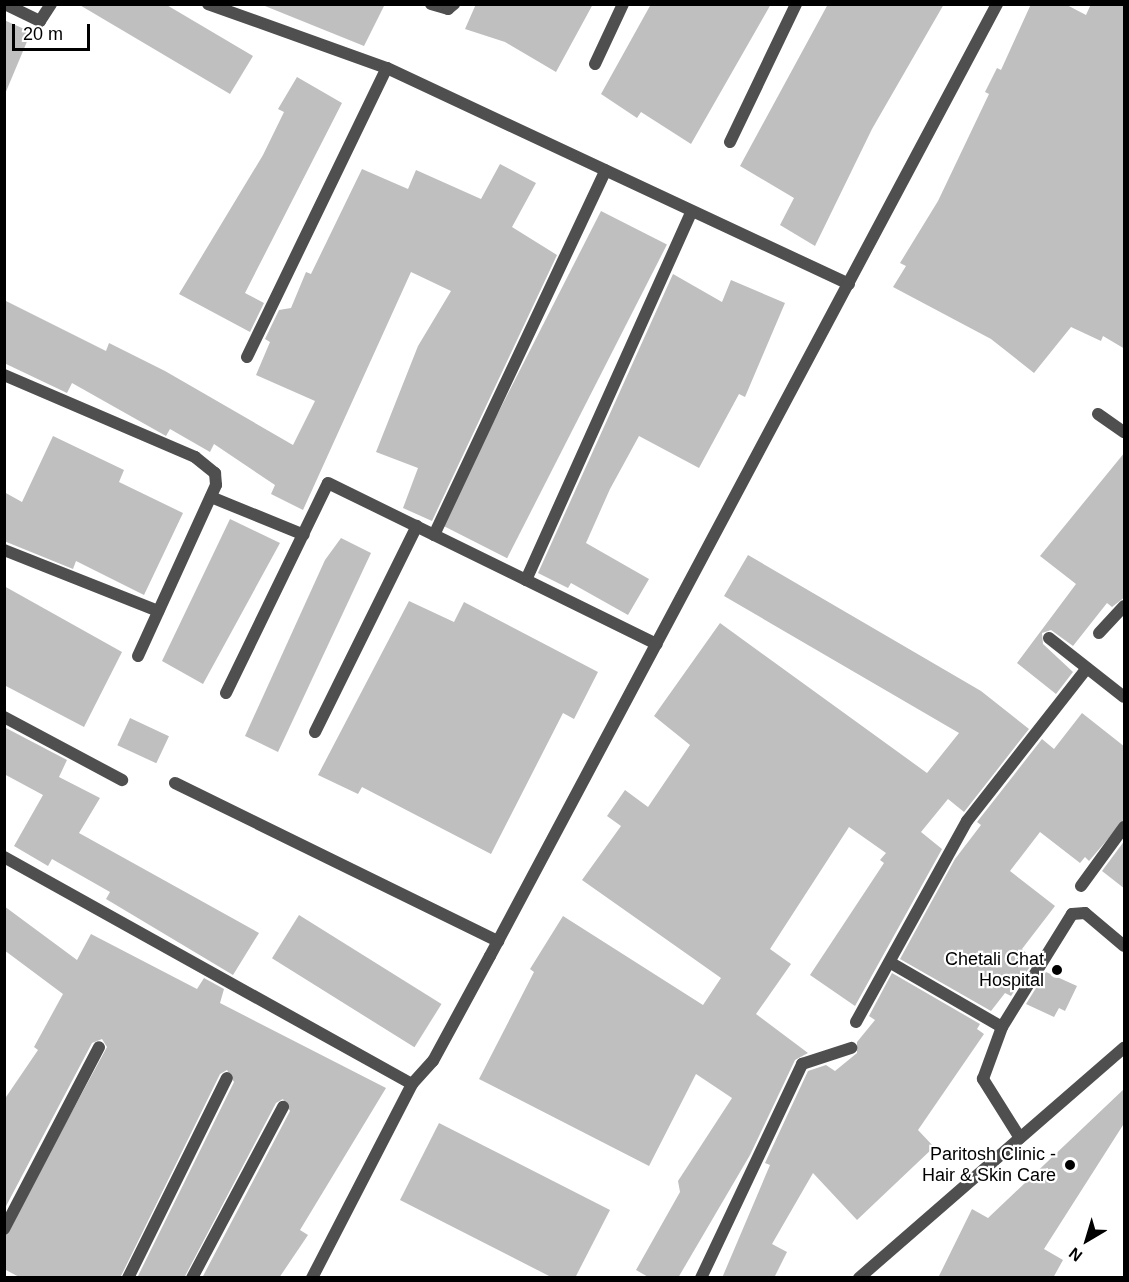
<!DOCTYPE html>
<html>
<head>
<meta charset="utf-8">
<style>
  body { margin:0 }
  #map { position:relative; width:1129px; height:1282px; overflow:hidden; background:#fff; font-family:Helvetica,sans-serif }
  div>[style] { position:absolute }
  .building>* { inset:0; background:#bfbfbf; transform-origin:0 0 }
  .minor>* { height:12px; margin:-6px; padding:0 6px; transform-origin:6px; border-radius:6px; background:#4f4f4f }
  .tertiary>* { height:12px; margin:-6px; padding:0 6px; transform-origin:6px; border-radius:6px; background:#4f4f4f }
  .dots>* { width:16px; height:16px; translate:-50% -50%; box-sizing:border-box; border:3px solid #fff; border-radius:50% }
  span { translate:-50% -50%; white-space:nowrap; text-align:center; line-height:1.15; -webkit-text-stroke:4.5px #fff; paint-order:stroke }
  .poi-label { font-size:18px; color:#000 }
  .right { translate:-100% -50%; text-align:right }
  .frame { position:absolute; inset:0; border:6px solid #000; pointer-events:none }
  .north { position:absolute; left:1057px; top:1210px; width:60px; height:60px; -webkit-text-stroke:4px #fff; paint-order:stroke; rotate:218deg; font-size:16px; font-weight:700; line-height:24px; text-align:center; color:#000 }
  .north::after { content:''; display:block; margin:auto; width:21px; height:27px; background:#000; clip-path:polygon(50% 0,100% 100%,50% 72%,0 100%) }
  .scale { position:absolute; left:12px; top:24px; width:78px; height:27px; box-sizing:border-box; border:3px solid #000; border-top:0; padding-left:8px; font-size:18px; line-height:21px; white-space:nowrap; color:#000; -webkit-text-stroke:4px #fff; paint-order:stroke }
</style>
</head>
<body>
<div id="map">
  <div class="building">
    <i style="clip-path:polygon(78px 4px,165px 4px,253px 56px,230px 94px)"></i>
    <i style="clip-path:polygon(260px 4px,385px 4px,364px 46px)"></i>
    <i style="clip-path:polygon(476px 4px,593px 4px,556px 72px,505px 42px,465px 29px)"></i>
    <i style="clip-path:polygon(651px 4px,771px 4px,691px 144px,641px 112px,637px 118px,601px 94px)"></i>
    <i style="clip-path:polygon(828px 4px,944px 4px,872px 129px,815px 246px,780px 225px,794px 198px,740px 166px)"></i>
    <i style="clip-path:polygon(1031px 4px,1065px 4px,1086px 15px,1091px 4px,1125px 4px,1125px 349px,1103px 336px,1101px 341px,1071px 327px,1034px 373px,991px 339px,893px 287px,906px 266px,900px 263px,938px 201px,989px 94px,985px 92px,997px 68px,1001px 70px)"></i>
    <i style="clip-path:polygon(4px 20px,31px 32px,5px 94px,4px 94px)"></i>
    <i style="clip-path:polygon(297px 77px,342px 103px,245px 293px,264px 303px,250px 332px,179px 294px,263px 155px,284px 112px,278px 109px)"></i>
    <i style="clip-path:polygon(500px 164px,536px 183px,512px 227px,557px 255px,432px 521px,403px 508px,418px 468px,376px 452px,418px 346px,451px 291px,411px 272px,303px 510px,271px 494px,275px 485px,214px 444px,210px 452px,170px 429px,166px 436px,72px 383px,67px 393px,4px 363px,4px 300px,106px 351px,109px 343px,165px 371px,293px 445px,315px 401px,256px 375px,270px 342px,265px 339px,279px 310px,291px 308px,306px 272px,311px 274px,362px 169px,408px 189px,416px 170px,481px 199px)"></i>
    <i style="left:601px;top:211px;width:74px;height:352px;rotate:27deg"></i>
    <i style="clip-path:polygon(673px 274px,722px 302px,731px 280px,785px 303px,745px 397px,739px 394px,699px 468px,639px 436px,610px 489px,586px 543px,649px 579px,628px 615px,571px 583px,568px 588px,538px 573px)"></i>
    <i style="clip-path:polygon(53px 436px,124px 470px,119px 482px,183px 513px,144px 595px,76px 561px,73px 569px,4px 541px,4px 492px,22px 502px)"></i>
    <i style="clip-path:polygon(1125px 452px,1125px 597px,1112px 607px,1107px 603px,1073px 646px,1051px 630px,1042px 633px,1043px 644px,1073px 672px,1056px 694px,1017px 663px,1076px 584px,1040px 556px)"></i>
    <i style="clip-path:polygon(230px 519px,280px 543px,203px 684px,162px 661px)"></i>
    <i style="clip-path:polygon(341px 538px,371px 553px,278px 752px,245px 736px,325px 560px)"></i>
    <i style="clip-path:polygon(748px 555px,981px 691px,1029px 729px,964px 812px,948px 799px,921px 832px,942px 849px,855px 1006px,810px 975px,884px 863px,880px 860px,886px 853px,849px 827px,770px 949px,791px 964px,756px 1014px,808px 1053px,795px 1060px,750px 1155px,678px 1278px,650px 1278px,636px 1270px,680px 1192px,678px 1181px,732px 1098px,696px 1074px,649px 1166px,479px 1079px,534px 972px,530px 969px,563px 916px,703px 1005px,721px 978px,582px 880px,621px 826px,607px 816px,625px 790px,648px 807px,690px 745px,654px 716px,720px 623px,927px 773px,959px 733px,724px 596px)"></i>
    <i style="clip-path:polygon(4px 586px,122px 652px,84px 727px,4px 685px)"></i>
    <i style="clip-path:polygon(409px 601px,454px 622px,464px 602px,598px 672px,574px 719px,563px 713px,491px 854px,362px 787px,358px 794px,318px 775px)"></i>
    <i style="clip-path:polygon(1082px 713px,1125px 747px,1125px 819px,1089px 861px,1085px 857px,1080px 863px,1040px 832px,1010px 871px,1055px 906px,1022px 949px,1026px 953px,1021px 960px,1031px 965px,1011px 996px,1005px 993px,991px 1011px,900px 959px,955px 859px,981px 825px,977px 822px,1042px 739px,1054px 749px)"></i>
    <i style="left:130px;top:718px;width:43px;height:30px;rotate:25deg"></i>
    <i style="clip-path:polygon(4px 727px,67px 760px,59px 777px,100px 798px,79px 833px,259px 933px,233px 975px,106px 899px,110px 892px,52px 859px,48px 866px,14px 846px,43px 795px,4px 774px)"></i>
    <i style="clip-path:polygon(1125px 840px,1125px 889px,1102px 871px)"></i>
    <i style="clip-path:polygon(4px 906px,77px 960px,91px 934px,197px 989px,204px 978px,224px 989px,220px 1003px,386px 1088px,300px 1230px,308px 1235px,279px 1278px,202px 1278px,290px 1111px,283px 1099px,276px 1103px,184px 1278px,137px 1278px,234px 1082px,227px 1070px,220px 1074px,120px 1278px,21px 1278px,4px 1269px,4px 1237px,107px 1047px,102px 1039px,92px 1043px,4px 1210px,4px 1100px,38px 1050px,34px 1047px,63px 994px,4px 950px)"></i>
    <i style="left:299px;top:915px;width:168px;height:51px;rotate:32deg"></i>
    <i style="clip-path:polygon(1046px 972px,1077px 986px,1065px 1011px,1059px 1008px,1054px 1017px,1026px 1004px)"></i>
    <i style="clip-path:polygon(892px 973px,980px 1024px,977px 1029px,984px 1034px,918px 1130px,934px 1147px,857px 1220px,813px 1173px,772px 1244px,787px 1252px,774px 1278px,722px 1278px,770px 1165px,765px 1163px,808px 1071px,826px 1065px,835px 1071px,857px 1053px,857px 1042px,875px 1020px,869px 1016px)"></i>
    <i style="clip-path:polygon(1125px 1088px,1125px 1122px,1044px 1249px,1063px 1260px,1053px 1278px,938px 1278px,972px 1209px,988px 1218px)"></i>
    <i style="clip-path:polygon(439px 1123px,610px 1210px,575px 1278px,553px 1278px,400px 1200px)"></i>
  </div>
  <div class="minor">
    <i style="left:5px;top:4px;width:39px;rotate:26deg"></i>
    <i style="left:40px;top:21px;width:20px;rotate:-57deg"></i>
    <i style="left:208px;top:4px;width:190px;rotate:19.7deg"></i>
    <i style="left:387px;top:68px;width:510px;rotate:25.06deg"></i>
    <i style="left:431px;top:4px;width:18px;rotate:16deg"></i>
    <i style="left:448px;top:9px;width:8px;rotate:-40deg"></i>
    <i style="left:595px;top:64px;width:66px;rotate:-65deg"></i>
    <i style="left:730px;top:142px;width:153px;rotate:-64.4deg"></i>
    <i style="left:247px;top:357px;width:321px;rotate:-64.2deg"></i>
    <i style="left:4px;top:375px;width:208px;rotate:23.2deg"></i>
    <i style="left:195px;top:457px;width:26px;rotate:39deg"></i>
    <i style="left:215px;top:473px;width:12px;rotate:85deg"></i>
    <i style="left:216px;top:485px;width:188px;rotate:114.5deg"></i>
    <i style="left:1098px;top:414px;width:32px;rotate:35deg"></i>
    <i style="left:211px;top:497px;width:100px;rotate:22.2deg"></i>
    <i style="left:434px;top:535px;width:403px;rotate:-64.8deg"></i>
    <i style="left:4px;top:550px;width:166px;rotate:21.6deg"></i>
    <i style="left:526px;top:580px;width:402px;rotate:-65.8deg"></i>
    <i style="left:1099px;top:633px;width:37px;rotate:-47deg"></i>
    <i style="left:1049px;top:638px;width:95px;rotate:38.2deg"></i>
    <i style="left:226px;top:693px;width:233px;rotate:-64.1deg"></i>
    <i style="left:328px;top:483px;width:366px;rotate:26.1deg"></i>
    <i style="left:4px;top:717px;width:134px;rotate:28.1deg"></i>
    <i style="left:315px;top:732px;width:230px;rotate:-63.7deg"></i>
    <i style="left:175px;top:783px;width:360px;rotate:26.1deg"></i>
    <i style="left:4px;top:857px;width:467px;rotate:29.1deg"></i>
    <i style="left:1081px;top:886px;width:73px;rotate:-53.9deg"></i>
    <i style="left:891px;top:963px;width:128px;rotate:30deg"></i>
    <i style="left:856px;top:1022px;width:230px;rotate:-61.1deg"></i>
    <i style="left:967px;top:821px;width:194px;rotate:-51.9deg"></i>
    <i style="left:1020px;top:1138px;width:70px;rotate:-122.1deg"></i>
    <i style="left:983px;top:1079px;width:55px;rotate:-69.9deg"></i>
    <i style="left:1002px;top:1027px;width:133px;rotate:-58.2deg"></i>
    <i style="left:1072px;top:914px;width:13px;rotate:-4deg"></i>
    <i style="left:1085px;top:913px;width:51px;rotate:40.2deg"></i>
    <i style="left:4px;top:1229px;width:205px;rotate:-62.4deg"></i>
    <i style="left:128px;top:1278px;width:223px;rotate:-63.7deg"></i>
    <i style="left:192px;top:1278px;width:194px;rotate:-62deg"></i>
    <i style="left:312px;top:1278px;width:218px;rotate:-62.7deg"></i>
    <i style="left:412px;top:1084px;width:31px;rotate:-48deg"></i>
    <i style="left:433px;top:1061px;width:119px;rotate:-61.5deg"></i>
    <i style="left:490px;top:956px;width:1079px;rotate:-61.96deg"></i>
    <i style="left:701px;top:1278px;width:237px;rotate:-64.7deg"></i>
    <i style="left:802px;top:1064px;width:52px;rotate:-18.1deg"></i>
  </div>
  <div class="tertiary">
    <i style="left:859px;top:1278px;width:351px;rotate:-41deg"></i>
  </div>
  <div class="dots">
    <i style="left:1057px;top:970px;background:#000"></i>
    <i style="left:1070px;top:1165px;background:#000"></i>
  </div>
  <div class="poi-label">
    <span class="right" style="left:1044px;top:970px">Chetali Chat<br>Hospital</span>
    <span class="right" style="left:1056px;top:1165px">Paritosh Clinic -<br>Hair &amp; Skin Care</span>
  </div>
  <div class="frame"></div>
  <div class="north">N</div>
  <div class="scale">20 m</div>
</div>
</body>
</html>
